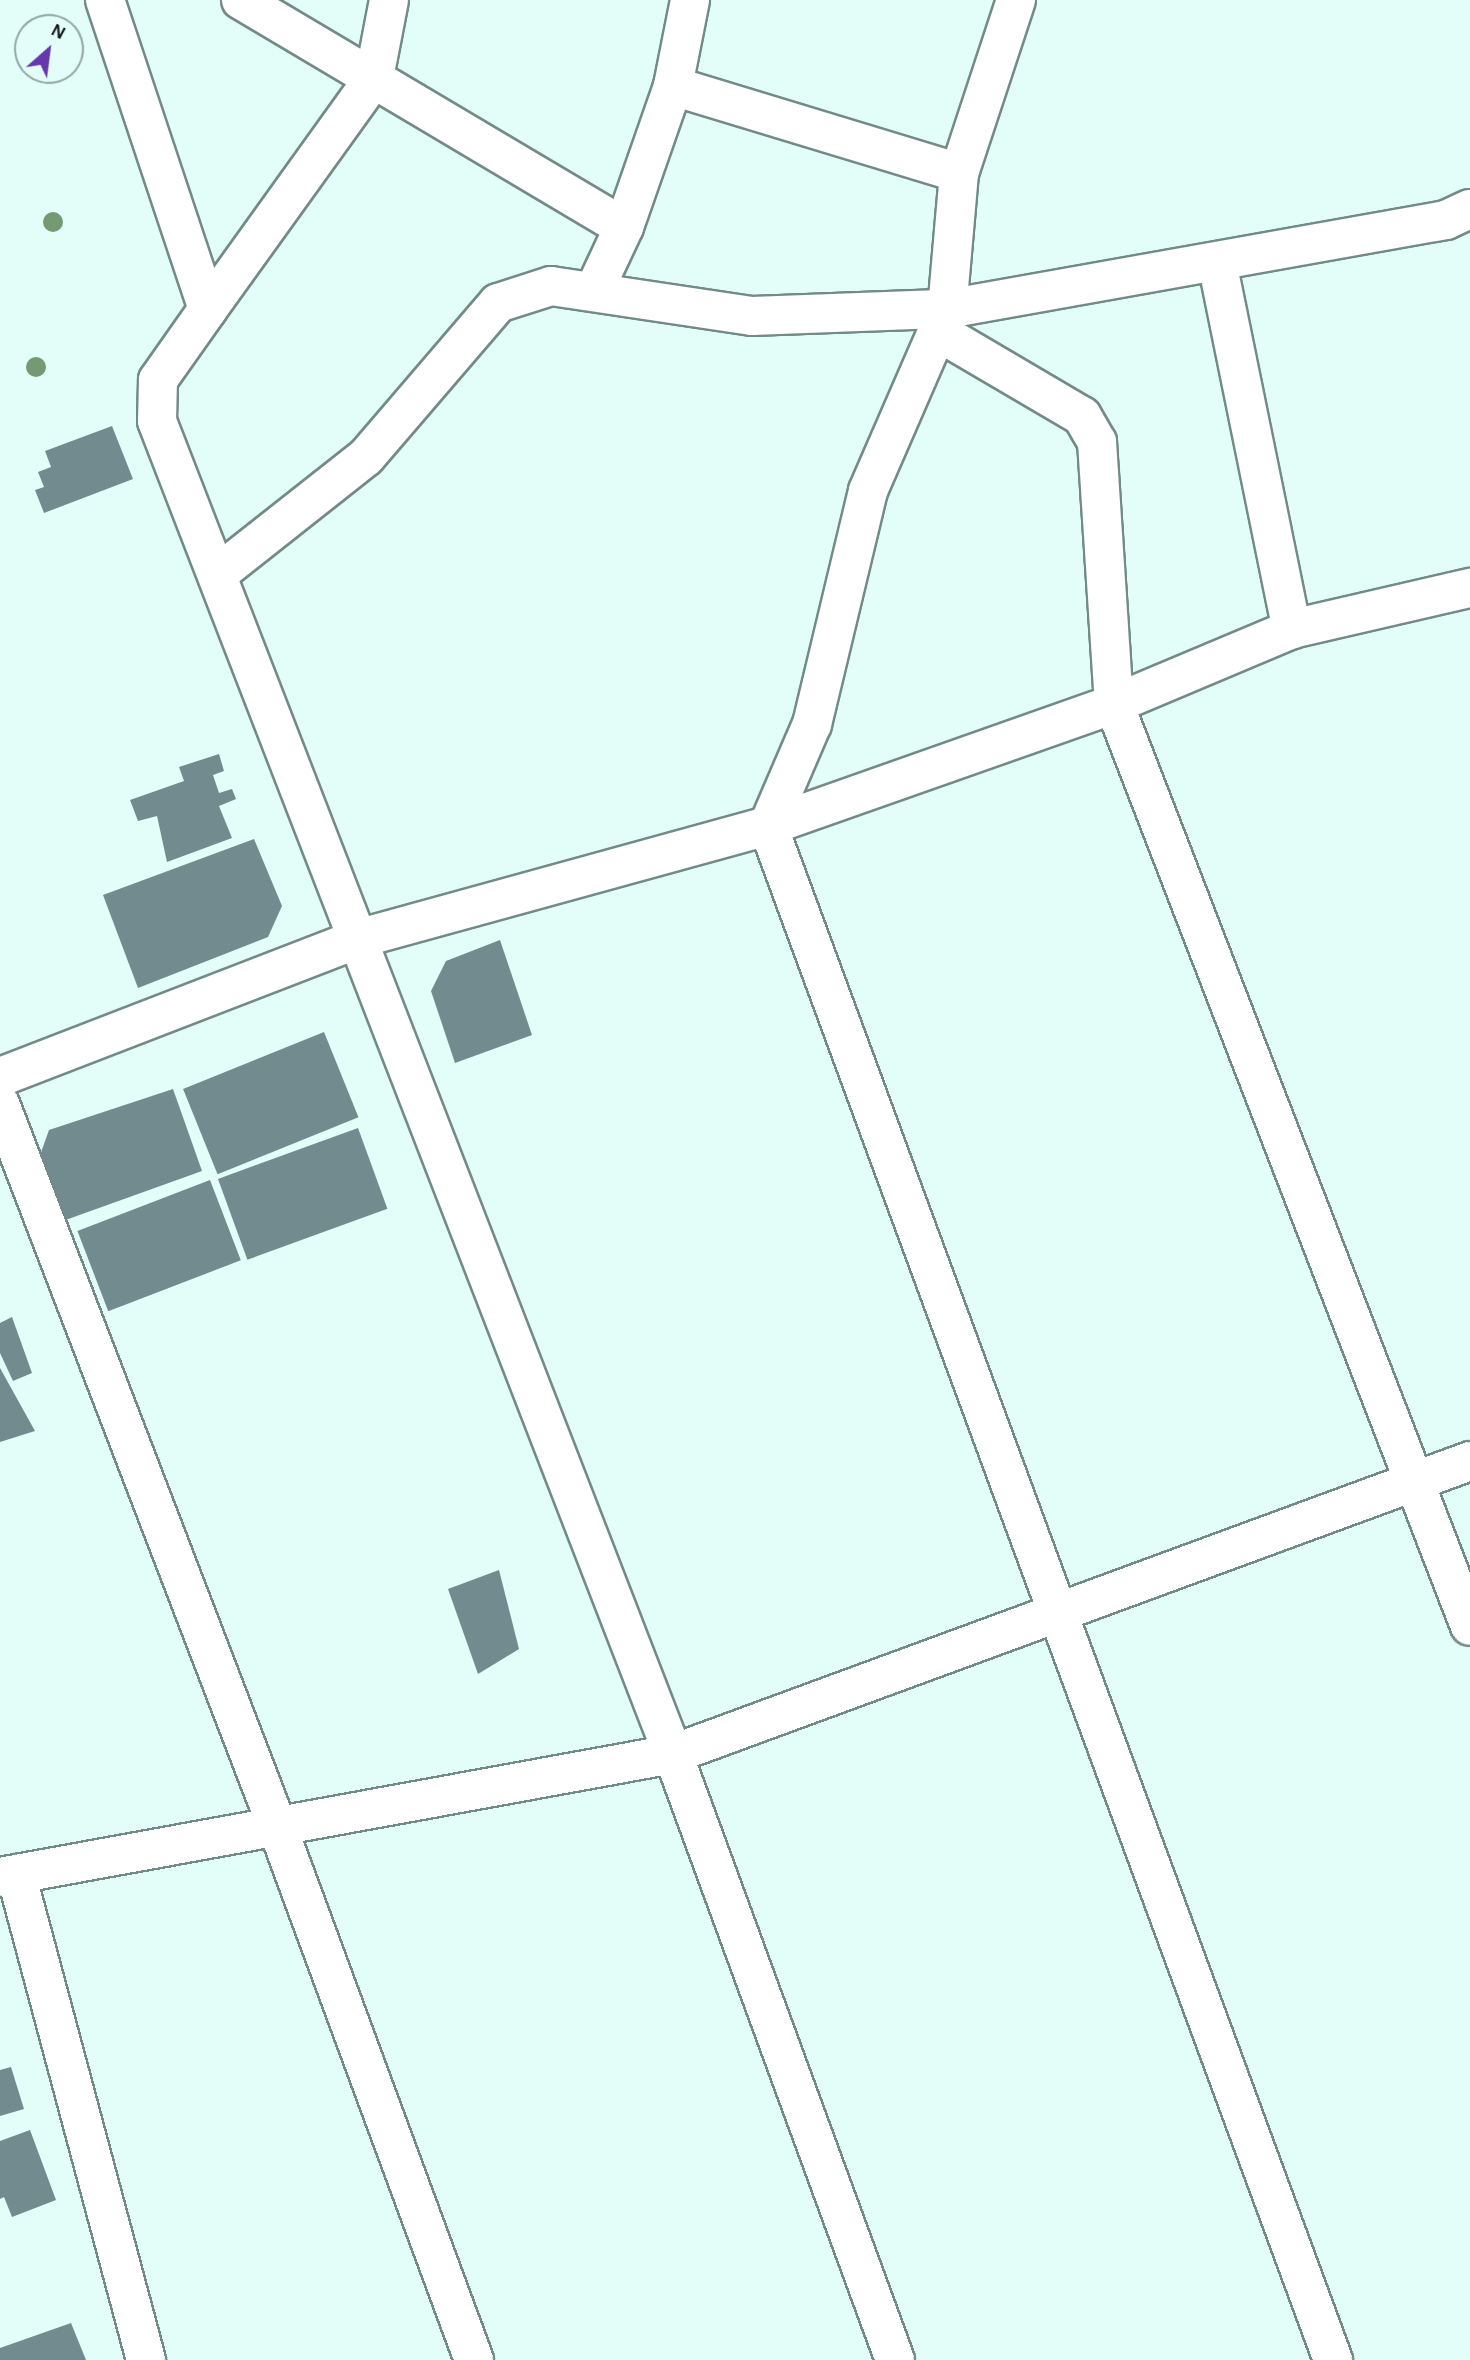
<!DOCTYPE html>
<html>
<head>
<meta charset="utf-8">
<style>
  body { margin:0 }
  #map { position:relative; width:1470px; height:2360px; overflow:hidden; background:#e3fef9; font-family:"Alegreya Sans",sans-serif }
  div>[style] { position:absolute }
  .building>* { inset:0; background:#728b8e; transform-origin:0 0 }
  .roads { filter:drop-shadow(2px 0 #738b87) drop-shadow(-2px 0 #738b87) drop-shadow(0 2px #738b87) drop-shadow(0 -2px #738b87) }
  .minor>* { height:38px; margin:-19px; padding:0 19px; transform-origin:19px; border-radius:19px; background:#fff }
  .trees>* { width:20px; height:20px; margin:-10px; border-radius:50%; background:#749a73 }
  span { translate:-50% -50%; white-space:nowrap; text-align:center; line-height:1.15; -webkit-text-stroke:6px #e3fef9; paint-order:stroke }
  .north { position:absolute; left:14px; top:14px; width:70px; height:70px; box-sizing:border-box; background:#e3fef9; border:2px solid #92a6a3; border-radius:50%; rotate:28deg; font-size:19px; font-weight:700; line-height:28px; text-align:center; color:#192322 }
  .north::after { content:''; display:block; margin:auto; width:24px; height:32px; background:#6737ae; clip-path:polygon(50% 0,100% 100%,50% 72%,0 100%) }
</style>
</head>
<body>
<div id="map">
  <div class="building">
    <i style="clip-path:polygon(112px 426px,133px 479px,44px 513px,35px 490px,44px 487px,38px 472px,51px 467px,45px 451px)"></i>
    <i style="clip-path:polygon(219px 754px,224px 771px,213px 775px,219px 793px,232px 789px,236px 799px,219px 806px,232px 838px,167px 862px,157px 816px,138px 821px,130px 800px,184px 781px,179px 767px)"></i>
    <i style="clip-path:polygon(254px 839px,282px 906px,268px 937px,138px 988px,103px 895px)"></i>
    <i style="clip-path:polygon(500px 940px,532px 1035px,455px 1063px,431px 991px,446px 961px)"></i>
    <i style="left:324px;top:1032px;width:92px;height:152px;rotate:68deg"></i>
    <i style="clip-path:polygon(173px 1089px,202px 1171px,60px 1222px,39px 1158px,49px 1130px)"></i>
    <i style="left:358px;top:1128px;width:86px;height:149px;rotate:70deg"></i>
    <i style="left:210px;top:1180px;width:86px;height:142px;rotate:69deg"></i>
    <i style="clip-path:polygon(12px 1317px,32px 1373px,13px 1381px,0 1353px,0 1323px)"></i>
    <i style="clip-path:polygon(0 1368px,35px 1431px,0 1442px)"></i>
    <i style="clip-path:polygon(499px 1570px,519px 1649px,478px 1674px,448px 1589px)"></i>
    <i style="clip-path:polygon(11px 2067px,24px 2109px,0 2116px,0 2070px)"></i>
    <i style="clip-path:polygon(30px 2130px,56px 2200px,12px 2217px,4px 2197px,0 2199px,0 2141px)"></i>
    <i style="clip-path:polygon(71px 2323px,86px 2360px,0 2360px,0 2348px)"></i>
  </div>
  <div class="roads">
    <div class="minor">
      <i style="left:105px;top:0;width:326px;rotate:71.6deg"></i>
      <i style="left:208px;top:309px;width:87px;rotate:125.2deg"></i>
      <i style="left:158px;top:380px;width:41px;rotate:91.4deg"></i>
      <i style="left:157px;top:421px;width:1429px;rotate:68.84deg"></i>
      <i style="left:673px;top:1754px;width:645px;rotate:69.88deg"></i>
      <i style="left:241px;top:0;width:445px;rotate:30.7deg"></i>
      <i style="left:1016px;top:0;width:182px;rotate:108.2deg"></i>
      <i style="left:959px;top:173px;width:137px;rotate:95deg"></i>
      <i style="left:947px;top:309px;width:198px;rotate:113.5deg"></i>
      <i style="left:868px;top:491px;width:240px;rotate:103.5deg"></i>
      <i style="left:812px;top:724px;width:111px;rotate:113.3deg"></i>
      <i style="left:768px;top:826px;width:1635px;rotate:69.78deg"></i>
      <i style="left:673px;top:86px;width:299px;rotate:16.9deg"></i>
      <i style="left:1217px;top:262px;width:375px;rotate:78.5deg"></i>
      <i style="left:594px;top:291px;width:71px;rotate:-64.9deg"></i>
      <i style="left:624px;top:227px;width:149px;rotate:-70.8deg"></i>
      <i style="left:673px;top:86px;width:88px;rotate:-78.8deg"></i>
      <i style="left:208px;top:309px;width:284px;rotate:-54.3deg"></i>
      <i style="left:374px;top:78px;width:79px;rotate:-79.1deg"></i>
      <i style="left:937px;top:331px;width:168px;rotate:30.4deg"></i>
      <i style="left:1082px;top:416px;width:30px;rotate:60deg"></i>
      <i style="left:1097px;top:442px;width:263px;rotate:86.3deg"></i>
      <i style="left:1114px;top:704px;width:988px;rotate:68.89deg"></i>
      <i style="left:219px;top:573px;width:187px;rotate:-38.3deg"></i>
      <i style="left:366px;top:457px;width:203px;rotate:-49.4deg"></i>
      <i style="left:498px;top:303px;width:56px;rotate:-17.8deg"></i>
      <i style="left:551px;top:286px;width:203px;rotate:8.5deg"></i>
      <i style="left:752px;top:316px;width:195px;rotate:-2.1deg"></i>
      <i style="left:947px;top:309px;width:507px;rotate:-10.11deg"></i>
      <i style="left:1446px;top:220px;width:26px;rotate:-25deg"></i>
      <i style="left:0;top:1077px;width:383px;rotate:-21.1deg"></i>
      <i style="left:357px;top:939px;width:426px;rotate:-15.4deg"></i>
      <i style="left:768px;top:826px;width:367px;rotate:-19.4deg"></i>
      <i style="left:1114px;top:704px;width:193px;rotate:-22.8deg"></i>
      <i style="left:1292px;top:629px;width:183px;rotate:-13deg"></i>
      <i style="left:0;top:1104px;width:773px;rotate:69.01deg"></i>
      <i style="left:277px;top:1826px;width:569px;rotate:69.75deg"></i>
      <i style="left:16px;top:1874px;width:503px;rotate:75.02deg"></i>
      <i style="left:0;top:1877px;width:684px;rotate:-10.36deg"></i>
      <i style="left:673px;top:1754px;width:849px;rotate:-20.18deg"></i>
    </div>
  </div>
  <div class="trees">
    <i style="left:53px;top:222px"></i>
    <i style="left:36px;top:367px"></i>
  </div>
  <div class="north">N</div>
</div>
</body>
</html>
